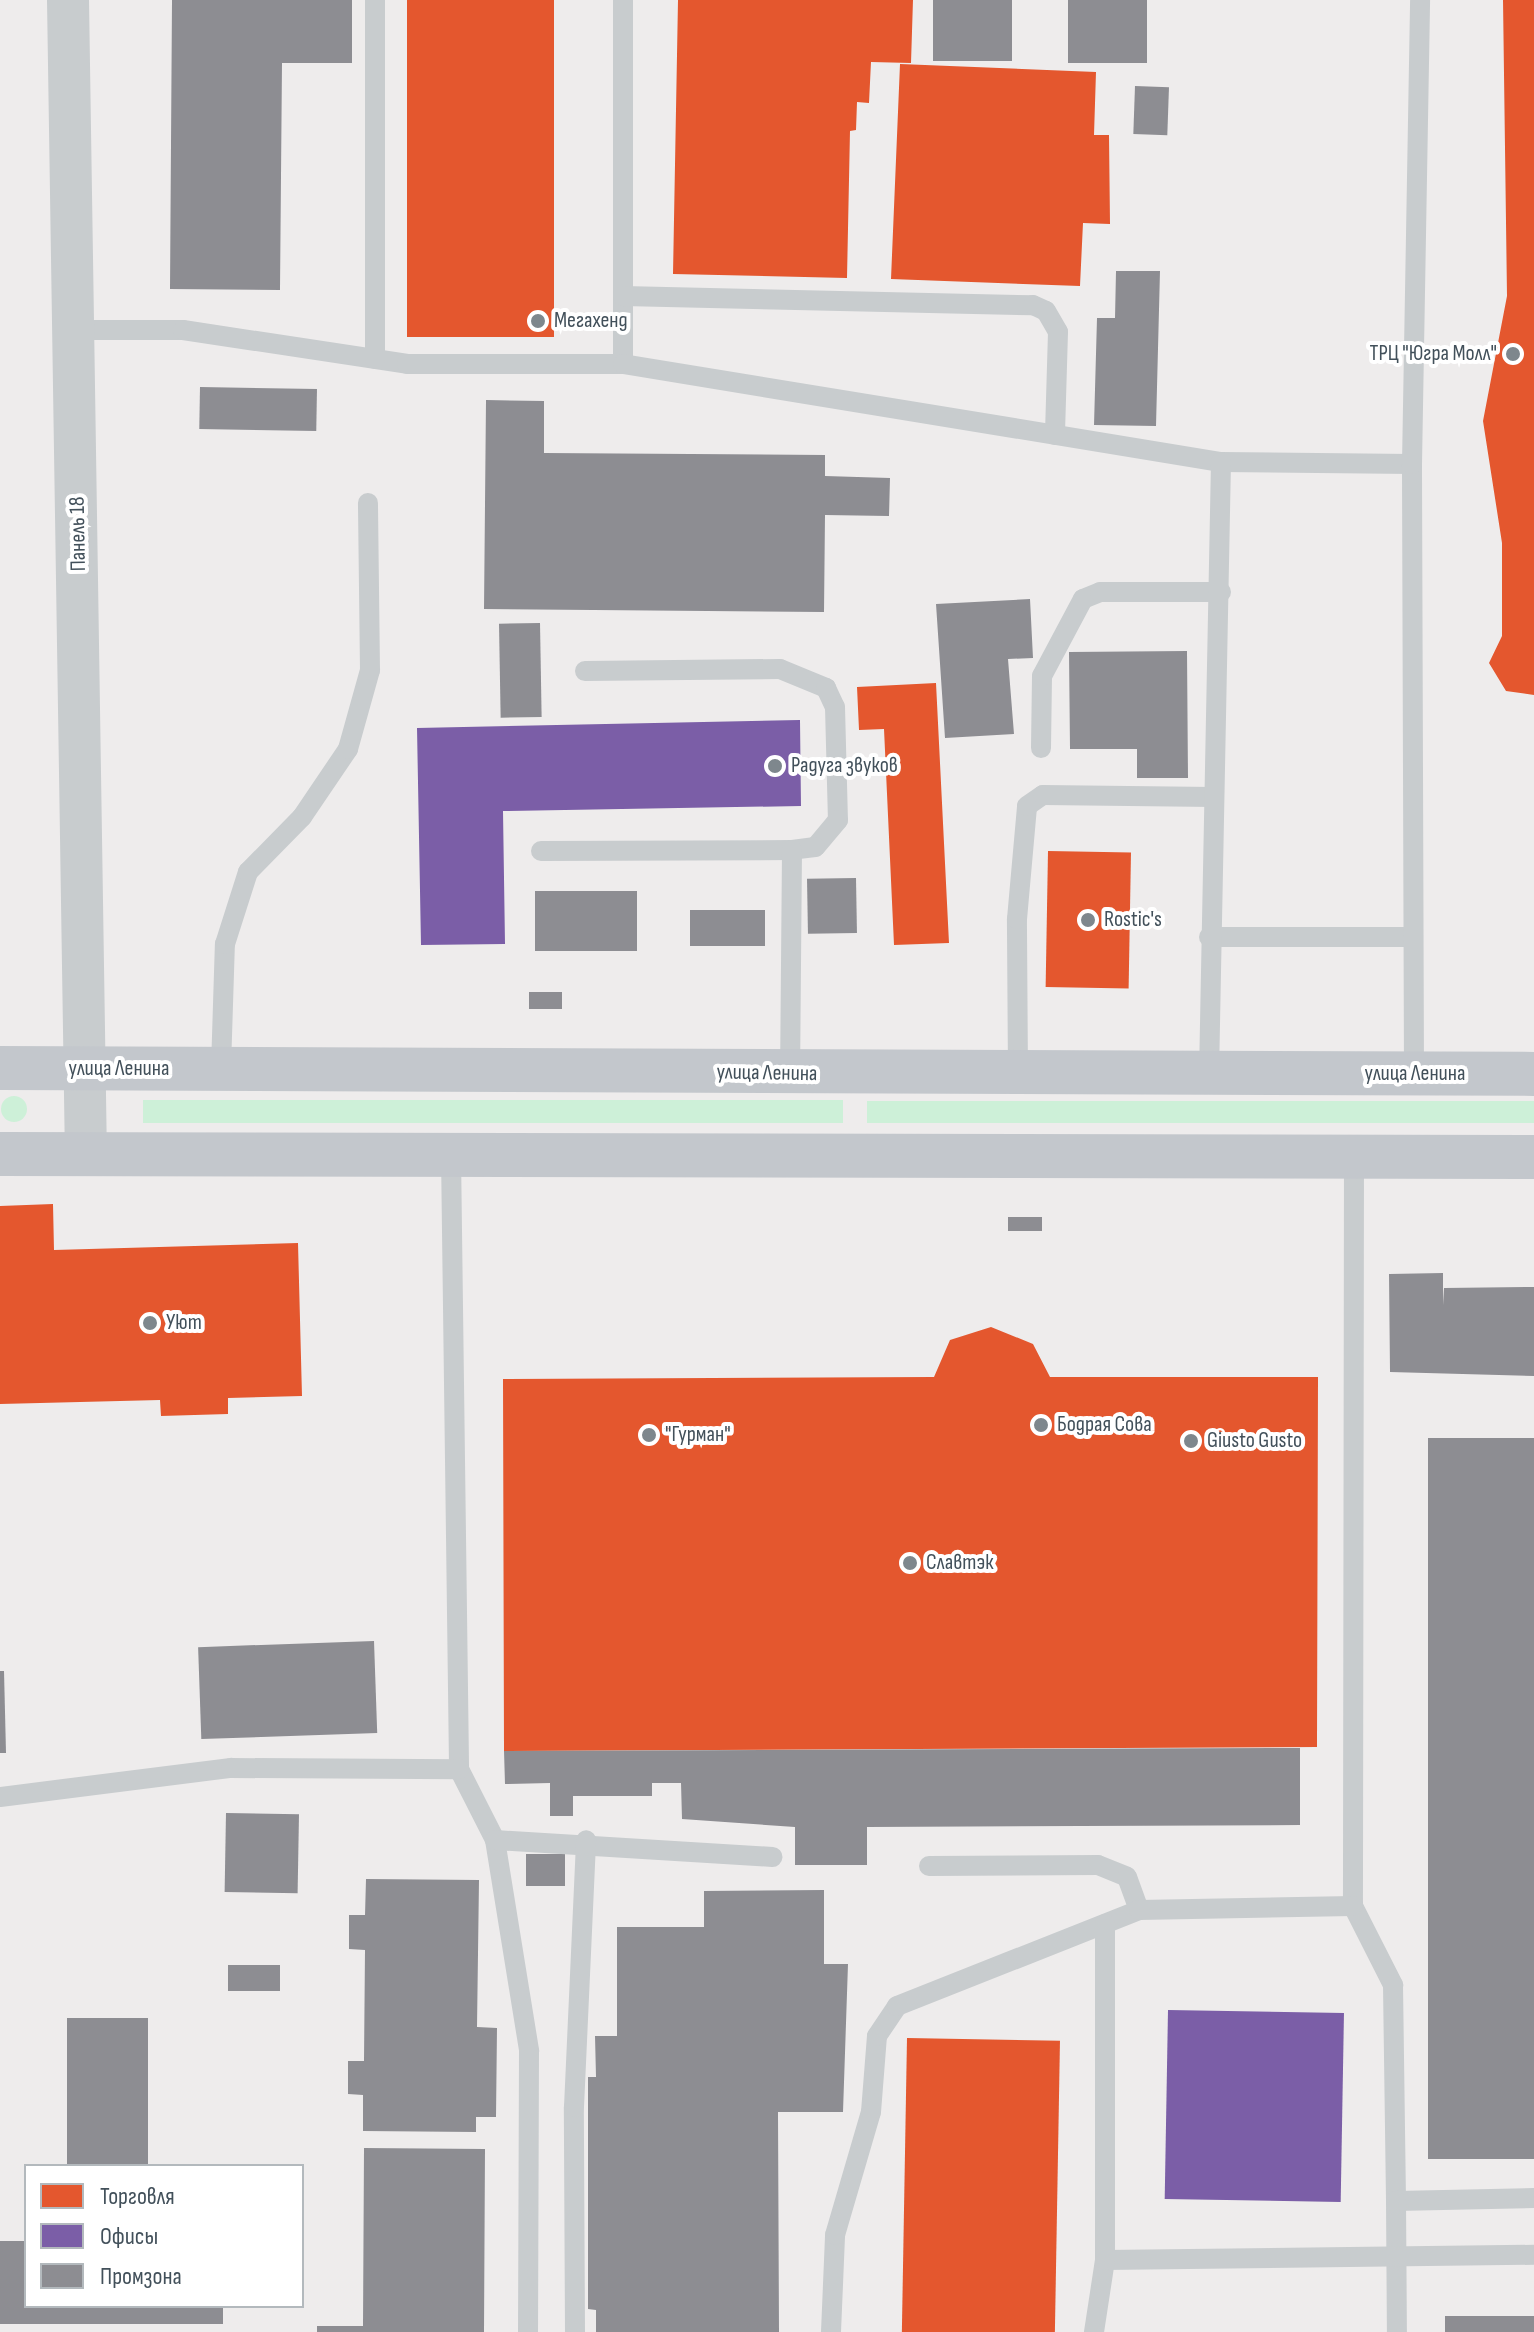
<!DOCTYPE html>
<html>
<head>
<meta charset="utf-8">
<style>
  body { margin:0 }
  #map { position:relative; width:1534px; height:2332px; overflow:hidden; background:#eeecec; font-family:"Sofia Sans Condensed",sans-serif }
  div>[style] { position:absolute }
  .green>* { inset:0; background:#cdf0d8; transform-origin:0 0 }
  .round { border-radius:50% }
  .shops>* { inset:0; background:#e4572e; transform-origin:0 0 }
  .offices>* { inset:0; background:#7b5ea7; transform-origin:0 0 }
  .industry>* { inset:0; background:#8d8d92; transform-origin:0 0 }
  .service>* { height:20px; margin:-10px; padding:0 10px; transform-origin:10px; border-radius:10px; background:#c8ccce }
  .minor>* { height:42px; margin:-21px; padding:0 21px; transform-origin:21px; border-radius:21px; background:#c8ccce }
  .primary>* { height:44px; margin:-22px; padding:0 22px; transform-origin:22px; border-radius:22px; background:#c3c7cc }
  .dots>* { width:22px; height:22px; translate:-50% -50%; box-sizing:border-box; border:4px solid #fff; border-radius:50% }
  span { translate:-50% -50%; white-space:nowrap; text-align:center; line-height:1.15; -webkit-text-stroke:8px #fff; paint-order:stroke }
  .poi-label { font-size:22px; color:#42505a }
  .left { translate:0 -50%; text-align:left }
  .right { translate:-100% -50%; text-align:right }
  .street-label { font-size:22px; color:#42505a }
  .legend { position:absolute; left:24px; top:2164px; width:280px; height:144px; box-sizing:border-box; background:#fff; border:2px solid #b3b9bd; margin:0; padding:10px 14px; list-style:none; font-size:24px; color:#42505a }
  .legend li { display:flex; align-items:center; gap:16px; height:40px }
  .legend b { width:40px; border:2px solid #b3b9bd }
</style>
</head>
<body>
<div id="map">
  <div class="green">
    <i class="round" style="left:1px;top:1096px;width:26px;height:26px"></i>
    <i style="left:843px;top:1100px;width:23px;height:700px;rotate:90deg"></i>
    <i style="left:867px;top:1101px;width:667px;height:22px"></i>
  </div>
  <div class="shops">
    <i style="left:407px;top:0;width:147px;height:337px"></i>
    <i style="clip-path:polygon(678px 0,913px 0,911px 63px,871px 62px,869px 103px,857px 102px,856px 130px,850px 131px,847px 278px,673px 274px)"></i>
    <i style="clip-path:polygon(1503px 0,1534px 0,1534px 695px,1506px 691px,1489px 663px,1502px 636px,1502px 543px,1483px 421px,1507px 296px)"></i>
    <i style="clip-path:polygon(900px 64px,1096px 72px,1094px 135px,1109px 135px,1110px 224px,1083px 223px,1080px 286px,891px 279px)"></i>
    <i style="clip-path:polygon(936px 683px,949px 943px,894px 945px,884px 729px,859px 730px,857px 687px)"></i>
    <i style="left:1048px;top:851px;width:83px;height:136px;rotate:1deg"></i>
    <i style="clip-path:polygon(53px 1204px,54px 1250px,298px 1243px,302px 1396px,228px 1398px,228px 1414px,161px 1416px,160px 1400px,0 1404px,0 1206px)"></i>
    <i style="clip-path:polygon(991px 1327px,1033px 1344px,1050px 1377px,1318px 1377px,1317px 1747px,504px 1751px,503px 1379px,934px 1377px,950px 1340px)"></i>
    <i style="left:907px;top:2038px;width:153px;height:294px;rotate:1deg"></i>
  </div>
  <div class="offices">
    <i style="clip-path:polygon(800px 720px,801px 806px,503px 811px,505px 944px,421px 945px,417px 728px)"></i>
    <i style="left:1168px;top:2010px;width:176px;height:189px;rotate:1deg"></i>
  </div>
  <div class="industry">
    <i style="clip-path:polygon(172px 0,352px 0,352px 63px,282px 63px,280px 290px,170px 289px)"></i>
    <i style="left:933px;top:0;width:79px;height:61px"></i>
    <i style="left:1068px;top:0;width:79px;height:63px"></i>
    <i style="left:1135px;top:86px;width:34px;height:48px;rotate:2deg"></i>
    <i style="clip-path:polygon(1116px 271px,1160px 271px,1156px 426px,1094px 425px,1097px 318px,1115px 318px)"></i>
    <i style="left:200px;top:387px;width:117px;height:42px;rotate:1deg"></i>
    <i style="clip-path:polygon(486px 400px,544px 401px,544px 453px,825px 455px,825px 476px,890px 478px,889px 516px,825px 515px,824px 612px,484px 609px)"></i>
    <i style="clip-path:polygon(1030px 599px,1033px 658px,1008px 659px,1014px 734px,945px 738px,936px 604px)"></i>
    <i style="left:540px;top:623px;width:94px;height:41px;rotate:89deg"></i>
    <i style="clip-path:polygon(1187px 651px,1188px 778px,1137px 778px,1137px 749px,1070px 749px,1069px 652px)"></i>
    <i style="left:856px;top:878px;width:55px;height:49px;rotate:89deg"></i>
    <i style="left:535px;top:891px;width:102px;height:60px"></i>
    <i style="left:690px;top:910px;width:75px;height:36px"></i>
    <i style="left:562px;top:992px;width:17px;height:33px;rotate:90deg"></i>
    <i style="left:1008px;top:1217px;width:34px;height:14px"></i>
    <i style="clip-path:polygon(1443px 1273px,1443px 1305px,1444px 1288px,1534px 1287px,1534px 1376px,1390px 1372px,1389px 1274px)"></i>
    <i style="left:1428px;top:1438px;width:106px;height:721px"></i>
    <i style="left:374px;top:1641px;width:92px;height:176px;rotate:88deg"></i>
    <i style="clip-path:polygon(0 1671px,4px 1671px,6px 1753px,0 1753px)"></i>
    <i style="clip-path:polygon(1300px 1748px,1300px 1825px,867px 1827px,867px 1865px,795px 1865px,795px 1827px,682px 1819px,681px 1783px,652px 1783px,652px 1796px,573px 1796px,573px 1816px,550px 1816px,550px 1783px,505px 1784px,504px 1751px)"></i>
    <i style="left:226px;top:1813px;width:73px;height:79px;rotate:1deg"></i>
    <i style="left:526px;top:1854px;width:39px;height:32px"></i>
    <i style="clip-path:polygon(366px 1879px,479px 1880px,477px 2027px,497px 2028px,496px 2117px,476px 2117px,476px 2132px,363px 2131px,363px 2095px,348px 2094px,348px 2061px,364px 2061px,365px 1950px,349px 1949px,349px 1915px,365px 1915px)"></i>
    <i style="clip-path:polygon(824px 1890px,824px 1964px,848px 1964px,843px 2112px,778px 2112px,779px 2332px,596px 2332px,596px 2310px,588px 2309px,588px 2077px,596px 2077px,595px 2036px,617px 2036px,617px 1927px,704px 1927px,704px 1891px)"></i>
    <i style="left:228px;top:1965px;width:52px;height:26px"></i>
    <i style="left:67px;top:2018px;width:81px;height:148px"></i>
    <i style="clip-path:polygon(364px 2148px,485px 2149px,484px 2332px,317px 2332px,317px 2326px,363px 2326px)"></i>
    <i style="clip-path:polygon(0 2241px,26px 2241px,26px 2306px,223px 2306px,223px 2324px,0 2324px)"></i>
    <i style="left:1445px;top:2316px;width:89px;height:16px"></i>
  </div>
  <div class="service">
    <i style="left:623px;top:0;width:364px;rotate:90deg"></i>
    <i style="left:623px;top:296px;width:410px;rotate:1.3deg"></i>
    <i style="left:1033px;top:305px;width:14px;rotate:25deg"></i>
    <i style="left:1046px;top:311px;width:24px;rotate:60deg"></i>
    <i style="left:1058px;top:332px;width:103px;rotate:91.7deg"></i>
    <i style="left:74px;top:330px;width:109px"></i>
    <i style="left:183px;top:330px;width:227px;rotate:8.6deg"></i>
    <i style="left:407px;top:364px;width:216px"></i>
    <i style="left:623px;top:364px;width:606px;rotate:9.31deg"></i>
    <i style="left:1221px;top:462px;width:191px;rotate:0.6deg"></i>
    <i style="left:375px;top:359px;width:359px;rotate:-90deg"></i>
    <i style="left:585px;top:671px;width:195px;rotate:-0.6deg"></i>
    <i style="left:780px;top:669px;width:50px;rotate:22.4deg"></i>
    <i style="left:826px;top:688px;width:21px;rotate:65deg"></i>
    <i style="left:835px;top:707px;width:113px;rotate:88.5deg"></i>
    <i style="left:838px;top:820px;width:35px;rotate:130deg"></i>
    <i style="left:815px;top:847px;width:23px;rotate:173deg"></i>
    <i style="left:1041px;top:748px;width:72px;rotate:-89.2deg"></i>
    <i style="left:1042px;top:676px;width:87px;rotate:-62deg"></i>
    <i style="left:1083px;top:599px;width:18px;rotate:-22deg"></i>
    <i style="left:1100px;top:592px;width:121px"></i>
    <i style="left:541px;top:851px;width:251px;rotate:-0.2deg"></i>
    <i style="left:792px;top:850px;width:223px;rotate:90.5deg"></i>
    <i style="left:1209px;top:937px;width:204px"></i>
    <i style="left:221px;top:1068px;width:124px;rotate:-88.2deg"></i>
    <i style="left:225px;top:944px;width:76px;rotate:-72.3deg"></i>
    <i style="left:248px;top:872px;width:77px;rotate:-45.5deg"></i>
    <i style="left:302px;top:817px;width:82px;rotate:-55.9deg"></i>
    <i style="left:348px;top:749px;width:82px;rotate:-74.4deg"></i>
    <i style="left:370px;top:670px;width:167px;rotate:-90.7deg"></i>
    <i style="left:1414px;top:1074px;width:610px;rotate:-90.19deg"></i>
    <i style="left:1412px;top:464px;width:464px;rotate:-89deg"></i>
    <i style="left:1018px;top:1075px;width:156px;rotate:-90.4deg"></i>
    <i style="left:1017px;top:919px;width:113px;rotate:-84.9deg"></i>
    <i style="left:1027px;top:806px;width:19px;rotate:-35deg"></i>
    <i style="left:1043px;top:795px;width:171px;rotate:0.7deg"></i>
    <i style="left:1209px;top:1075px;width:613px;rotate:-88.88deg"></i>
    <i style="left:451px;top:1154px;width:615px;rotate:89.25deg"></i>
    <i style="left:459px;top:1769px;width:80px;rotate:63.1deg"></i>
    <i style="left:495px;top:1840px;width:214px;rotate:80.8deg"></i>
    <i style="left:529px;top:2051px;width:281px;rotate:90.2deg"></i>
    <i style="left:1354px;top:1156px;width:750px;rotate:90.08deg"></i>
    <i style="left:1353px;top:1906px;width:89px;rotate:63.1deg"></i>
    <i style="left:1393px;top:1985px;width:216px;rotate:89.2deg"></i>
    <i style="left:1396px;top:2201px;width:138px;rotate:-1.2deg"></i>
    <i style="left:0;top:1797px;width:233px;rotate:-7.2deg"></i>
    <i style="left:231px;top:1768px;width:228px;rotate:0.3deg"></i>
    <i style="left:495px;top:1840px;width:278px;rotate:3.5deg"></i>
    <i style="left:929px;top:1866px;width:169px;rotate:-0.3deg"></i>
    <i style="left:1098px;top:1865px;width:31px;rotate:22deg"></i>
    <i style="left:1127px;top:1877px;width:35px;rotate:70deg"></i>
    <i style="left:1396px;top:2201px;width:131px;rotate:89.6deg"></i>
    <i style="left:1105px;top:2260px;width:429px;rotate:-0.7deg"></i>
    <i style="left:575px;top:2332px;width:225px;rotate:-90.3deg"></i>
    <i style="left:574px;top:2107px;width:267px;rotate:-87.4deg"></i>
    <i style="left:831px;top:2332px;width:97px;rotate:-87.6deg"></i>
    <i style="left:835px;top:2235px;width:128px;rotate:-73.7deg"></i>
    <i style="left:871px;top:2112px;width:76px;rotate:-85.5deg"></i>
    <i style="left:877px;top:2036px;width:36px;rotate:-56deg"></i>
    <i style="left:897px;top:2006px;width:260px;rotate:-21.6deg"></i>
    <i style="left:1139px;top:1910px;width:214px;rotate:-1.1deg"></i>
    <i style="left:1094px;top:2332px;width:73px;rotate:-81.3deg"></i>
    <i style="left:1105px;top:2260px;width:336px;rotate:-90deg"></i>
  </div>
  <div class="minor">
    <i style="left:68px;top:0;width:1154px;rotate:89.11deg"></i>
  </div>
  <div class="primary">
    <i style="left:0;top:1068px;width:1534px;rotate:0.22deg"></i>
    <i style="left:0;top:1154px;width:1534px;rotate:0.11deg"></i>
  </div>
  <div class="dots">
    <i style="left:538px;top:321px;background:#7e878d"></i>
    <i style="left:1513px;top:354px;background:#7e878d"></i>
    <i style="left:775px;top:766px;background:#7e878d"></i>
    <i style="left:1088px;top:920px;background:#7e878d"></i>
    <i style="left:150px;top:1323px;background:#7e878d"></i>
    <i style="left:1041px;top:1425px;background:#7e878d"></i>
    <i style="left:649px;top:1435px;background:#7e878d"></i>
    <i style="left:1191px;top:1441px;background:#7e878d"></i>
    <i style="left:910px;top:1563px;background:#7e878d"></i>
  </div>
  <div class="poi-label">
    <span class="left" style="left:554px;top:321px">Мегахенд</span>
    <span class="right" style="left:1497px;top:354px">ТРЦ "Югра Молл"</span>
    <span class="left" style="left:791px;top:766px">Радуга звуков</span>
    <span class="left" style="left:1104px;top:920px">Rostic's</span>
    <span class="left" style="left:166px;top:1323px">Уют</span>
    <span class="left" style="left:1057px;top:1425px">Бодрая Сова</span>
    <span class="left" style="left:665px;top:1435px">"Гурман"</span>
    <span class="left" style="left:1207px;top:1441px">Giusto Gusto</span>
    <span class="left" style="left:926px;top:1563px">Славтэк</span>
  </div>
  <div class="street-label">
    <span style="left:78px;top:534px;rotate:-91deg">Панель 18</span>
    <span style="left:119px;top:1069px">улица Ленина</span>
    <span style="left:767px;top:1073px;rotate:1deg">улица Ленина</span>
    <span style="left:1415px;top:1074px">улица Ленина</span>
  </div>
  <ul class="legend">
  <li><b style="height:22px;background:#e4572e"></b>Торговля</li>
  <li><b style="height:22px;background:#7b5ea7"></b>Офисы</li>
  <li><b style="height:22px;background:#8d8d92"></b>Промзона</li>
  </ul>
</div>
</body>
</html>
